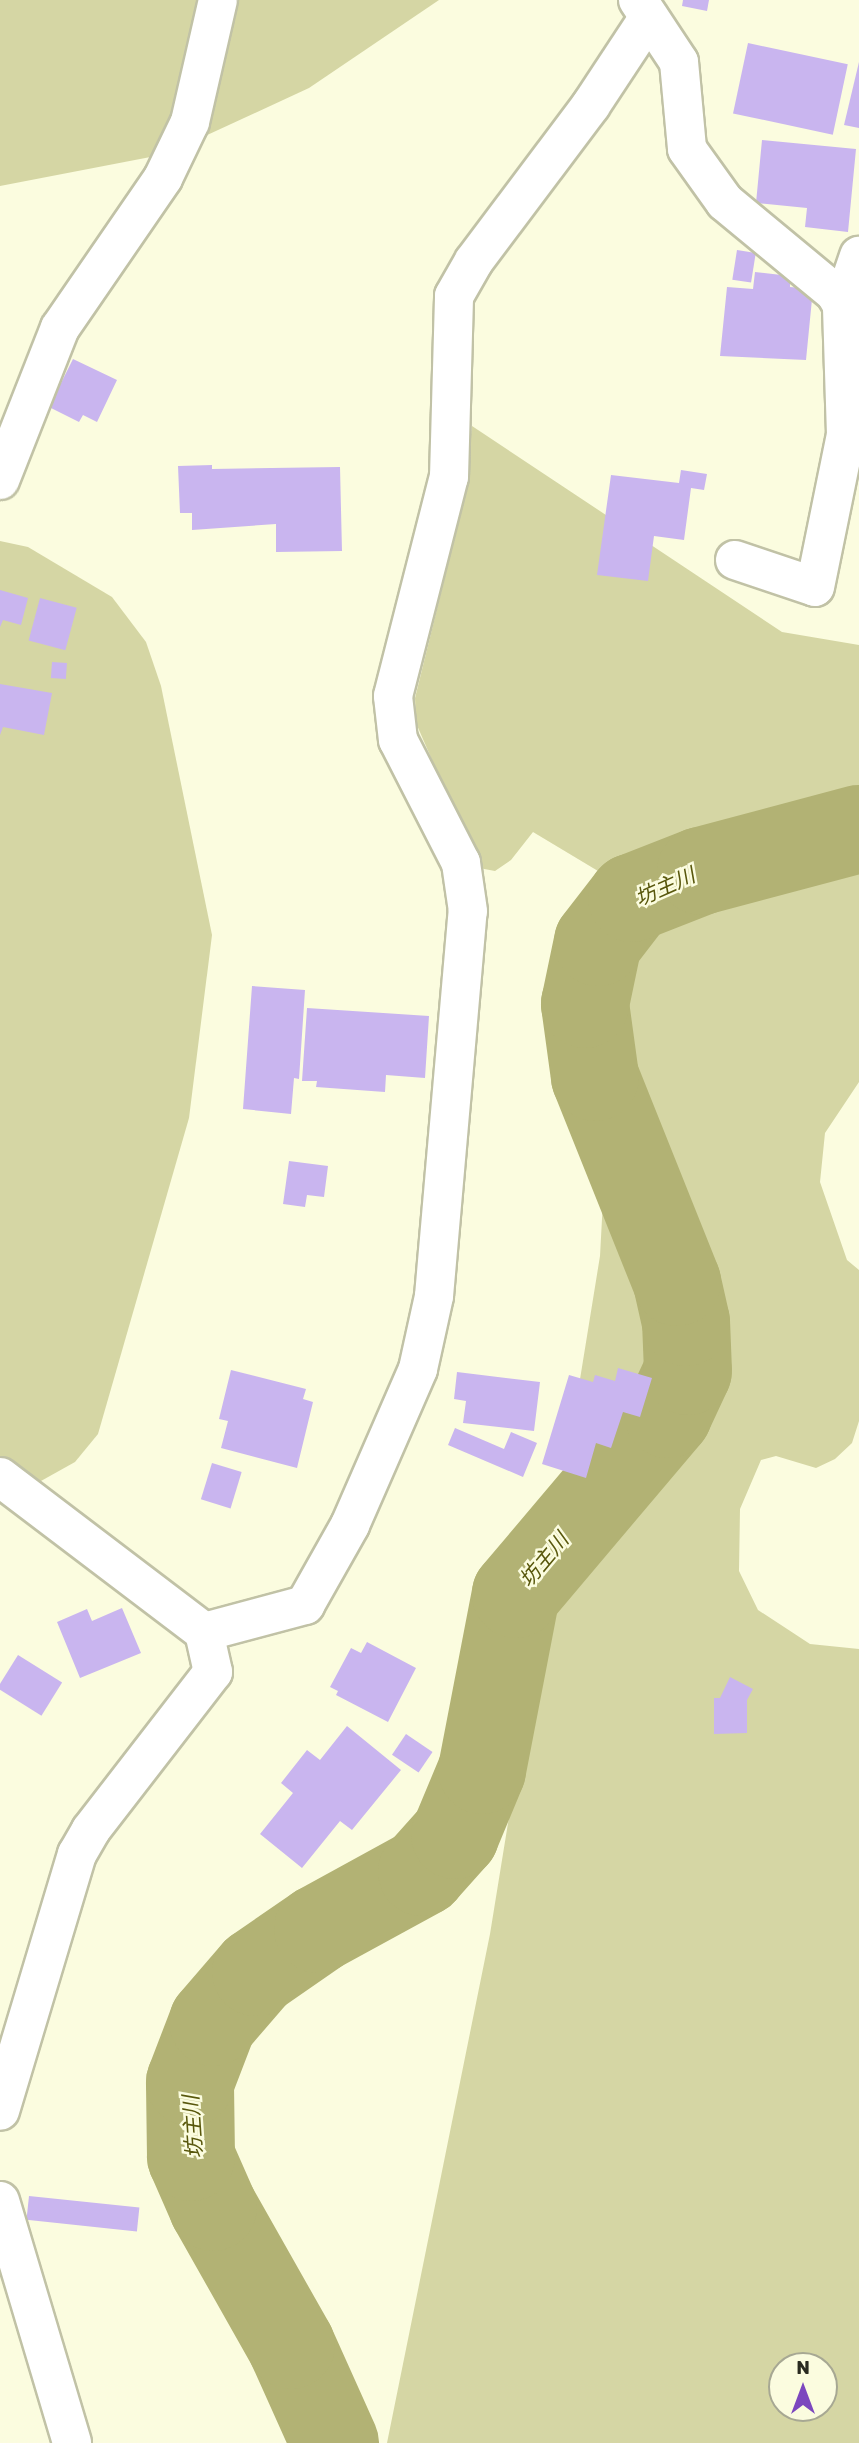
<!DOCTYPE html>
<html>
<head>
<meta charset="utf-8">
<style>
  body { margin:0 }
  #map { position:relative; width:859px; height:2443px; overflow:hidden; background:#fbfcdf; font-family:Rubik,"Noto Sans JP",sans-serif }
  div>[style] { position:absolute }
  .green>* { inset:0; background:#d5d6a4 }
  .river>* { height:88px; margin:-44px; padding:0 44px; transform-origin:44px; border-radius:44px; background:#b2b274 }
  .building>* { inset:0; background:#c9b5ef; transform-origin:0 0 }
  .roads { filter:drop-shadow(2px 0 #c1c2a6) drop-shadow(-2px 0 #c1c2a6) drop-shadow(0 2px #c1c2a6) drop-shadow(0 -2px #c1c2a6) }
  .minor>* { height:38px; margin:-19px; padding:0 19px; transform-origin:19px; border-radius:19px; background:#fff }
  span { translate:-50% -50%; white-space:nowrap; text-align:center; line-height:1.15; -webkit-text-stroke:5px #fbfcdf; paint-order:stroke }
  .water-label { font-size:21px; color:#58570c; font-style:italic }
  .north { position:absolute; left:768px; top:2352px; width:70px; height:70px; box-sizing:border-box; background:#fbfcdf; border:2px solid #a7a893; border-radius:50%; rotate:0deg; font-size:19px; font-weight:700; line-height:28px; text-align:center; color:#2a2b20 }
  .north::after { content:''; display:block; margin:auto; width:24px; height:32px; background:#7c47be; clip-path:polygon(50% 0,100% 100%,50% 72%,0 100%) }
</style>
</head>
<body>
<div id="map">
  <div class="green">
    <i style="clip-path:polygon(0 0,439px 0,309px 88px,166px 154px,0 186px)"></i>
    <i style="clip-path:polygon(evenodd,472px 426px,782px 632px,859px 645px,859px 1082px,825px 1133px,820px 1182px,847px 1260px,859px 1270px,859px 1421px,852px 1443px,835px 1459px,816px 1468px,776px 1456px,761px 1460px,740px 1509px,739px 1571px,758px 1610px,810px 1644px,859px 1649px,859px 2443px,387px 2443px,490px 1934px,600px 1256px,603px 1200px,568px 1097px,564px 1042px,585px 931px,608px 877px,533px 832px,511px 860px,495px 871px,479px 868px,416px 723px,415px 698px,461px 512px,472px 426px,782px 2366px,824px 2366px,824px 2408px,782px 2408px,782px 2366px)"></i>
    <i style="clip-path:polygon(0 541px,28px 547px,112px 597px,146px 642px,161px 686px,212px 935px,189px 1118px,98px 1434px,75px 1462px,32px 1486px,0 1495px)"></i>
  </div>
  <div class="river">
    <i style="left:335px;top:2443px;width:107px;rotate:-114.2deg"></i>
    <i style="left:291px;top:2345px;width:159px;rotate:-119.5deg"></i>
    <i style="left:213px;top:2207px;width:55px;rotate:-113.7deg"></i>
    <i style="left:191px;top:2157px;width:75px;rotate:-90.8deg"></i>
    <i style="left:190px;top:2082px;width:64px;rotate:-69deg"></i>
    <i style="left:213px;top:2022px;width:66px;rotate:-49.3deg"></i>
    <i style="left:256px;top:1972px;width:75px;rotate:-34.7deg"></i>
    <i style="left:318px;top:1929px;width:119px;rotate:-28.7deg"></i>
    <i style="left:422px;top:1872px;width:50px;rotate:-48.3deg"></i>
    <i style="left:455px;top:1835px;width:70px;rotate:-67.4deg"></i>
    <i style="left:482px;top:1770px;width:179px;rotate:-79.1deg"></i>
    <i style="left:516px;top:1594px;width:236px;rotate:-49.8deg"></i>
    <i style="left:668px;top:1414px;width:47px;rotate:-65.1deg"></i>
    <i style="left:688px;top:1371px;width:49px;rotate:-92.3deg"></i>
    <i style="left:686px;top:1322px;width:41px;rotate:-102.7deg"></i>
    <i style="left:677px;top:1282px;width:221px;rotate:-111.8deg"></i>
    <i style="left:595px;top:1077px;width:74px;rotate:-97.8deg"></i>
    <i style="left:585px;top:1004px;width:63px;rotate:-78.2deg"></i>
    <i style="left:598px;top:942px;width:56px;rotate:-52.3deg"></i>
    <i style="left:632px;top:898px;width:74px;rotate:-21.4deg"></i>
    <i style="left:701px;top:871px;width:163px;rotate:-14.9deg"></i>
  </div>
  <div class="building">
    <i style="clip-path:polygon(683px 0,709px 0,707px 11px,682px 6px)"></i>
    <i style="left:748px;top:43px;width:102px;height:72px;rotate:12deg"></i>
    <i style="clip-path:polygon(859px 62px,859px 128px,844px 125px)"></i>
    <i style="clip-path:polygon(762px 140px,856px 149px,848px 232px,805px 227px,807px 208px,756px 203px)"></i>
    <i style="left:737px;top:250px;width:19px;height:30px;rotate:9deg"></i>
    <i style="clip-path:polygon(755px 272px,790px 276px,790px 287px,813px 289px,806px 360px,720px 356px,727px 287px,753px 289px)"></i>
    <i style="clip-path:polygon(73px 359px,117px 380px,97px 422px,83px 415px,79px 422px,49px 407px)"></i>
    <i style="clip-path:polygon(212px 465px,212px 469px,340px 467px,342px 551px,276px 552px,276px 524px,192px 530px,192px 513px,180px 513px,178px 466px)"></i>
    <i style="clip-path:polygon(681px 470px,707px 474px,704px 490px,691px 488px,684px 540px,654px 536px,648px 581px,597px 575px,611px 475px,679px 483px)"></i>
    <i style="clip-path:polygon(0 590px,28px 598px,21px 625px,3px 620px,0 627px)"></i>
    <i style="left:40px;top:598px;width:38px;height:44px;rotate:15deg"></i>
    <i style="left:52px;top:662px;width:15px;height:16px;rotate:4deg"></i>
    <i style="clip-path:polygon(0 684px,52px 693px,44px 735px,3px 727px,0 735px)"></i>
    <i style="clip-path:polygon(252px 986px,305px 990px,299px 1079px,294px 1078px,291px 1114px,243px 1109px)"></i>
    <i style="clip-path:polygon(307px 1008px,429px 1016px,425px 1078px,386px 1075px,385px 1092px,316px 1087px,317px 1081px,302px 1081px)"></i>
    <i style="clip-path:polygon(289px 1161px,328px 1166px,324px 1197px,307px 1195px,305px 1207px,283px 1204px)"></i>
    <i style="clip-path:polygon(618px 1368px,652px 1378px,640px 1417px,623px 1412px,611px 1448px,596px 1443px,586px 1478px,542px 1464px,569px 1375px,593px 1382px,595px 1375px,615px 1381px)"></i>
    <i style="clip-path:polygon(231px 1370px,306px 1389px,303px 1399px,313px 1402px,297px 1468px,221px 1448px,228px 1421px,219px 1419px)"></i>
    <i style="clip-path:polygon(457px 1372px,540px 1382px,534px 1431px,463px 1423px,466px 1401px,454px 1399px)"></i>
    <i style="clip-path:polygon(455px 1428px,504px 1449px,511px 1432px,537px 1443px,523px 1477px,448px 1445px)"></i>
    <i style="left:212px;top:1463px;width:31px;height:38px;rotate:17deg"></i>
    <i style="clip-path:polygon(122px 1608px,141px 1653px,80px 1678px,57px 1622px,87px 1609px,92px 1621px)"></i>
    <i style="clip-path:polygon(367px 1642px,416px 1668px,388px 1722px,336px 1695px,338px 1691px,330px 1687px,351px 1648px,361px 1653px)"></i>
    <i style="left:18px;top:1655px;width:52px;height:39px;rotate:32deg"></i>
    <i style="clip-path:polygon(730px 1677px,753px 1689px,747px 1700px,747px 1733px,714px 1734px,714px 1698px,720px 1698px)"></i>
    <i style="clip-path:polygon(347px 1726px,401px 1770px,352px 1830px,340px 1821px,302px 1868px,260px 1834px,293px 1793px,281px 1783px,307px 1750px,320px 1760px)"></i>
    <i style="left:406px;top:1734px;width:32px;height:25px;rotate:34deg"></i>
    <i style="left:29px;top:2196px;width:111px;height:24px;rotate:6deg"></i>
  </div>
  <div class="roads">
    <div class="minor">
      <i style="left:638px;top:0;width:74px;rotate:56.5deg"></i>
      <i style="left:679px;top:62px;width:87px;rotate:84.7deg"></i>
      <i style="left:687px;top:149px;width:65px;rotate:54.4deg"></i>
      <i style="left:725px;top:202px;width:143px;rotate:39.6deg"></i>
      <i style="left:835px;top:293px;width:34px;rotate:60deg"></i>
      <i style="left:0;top:480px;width:163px;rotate:-68.5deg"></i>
      <i style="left:60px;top:328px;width:182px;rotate:-55.5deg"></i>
      <i style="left:163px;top:178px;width:62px;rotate:-64.3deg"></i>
      <i style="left:190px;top:122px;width:125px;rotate:-77.1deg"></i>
      <i style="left:735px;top:560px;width:84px;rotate:18.6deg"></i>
      <i style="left:815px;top:587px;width:155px;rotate:-78.5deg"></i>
      <i style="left:846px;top:435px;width:129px;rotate:-91.8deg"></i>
      <i style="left:842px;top:306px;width:53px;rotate:-71.2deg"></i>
      <i style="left:0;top:1477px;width:256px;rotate:37.2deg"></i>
      <i style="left:204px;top:1632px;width:41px;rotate:77.3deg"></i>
      <i style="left:213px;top:1672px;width:200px;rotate:127.7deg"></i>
      <i style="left:91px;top:1830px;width:28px;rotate:120deg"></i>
      <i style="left:77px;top:1854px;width:268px;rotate:106.7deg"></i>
      <i style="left:204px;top:1632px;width:105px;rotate:-15deg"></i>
      <i style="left:305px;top:1605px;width:92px;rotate:-60.6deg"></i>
      <i style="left:350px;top:1525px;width:170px;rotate:-66.4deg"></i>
      <i style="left:418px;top:1369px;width:75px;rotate:-77.6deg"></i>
      <i style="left:434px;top:1296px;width:386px;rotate:-85deg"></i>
      <i style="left:468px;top:911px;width:49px;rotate:-98.3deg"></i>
      <i style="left:461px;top:863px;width:138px;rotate:-117.1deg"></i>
      <i style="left:398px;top:740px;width:44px;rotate:-96.5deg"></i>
      <i style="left:393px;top:696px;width:226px;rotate:-75.7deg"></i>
      <i style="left:449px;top:477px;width:181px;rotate:-88.4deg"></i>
      <i style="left:454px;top:296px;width:40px;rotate:-60.3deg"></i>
      <i style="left:474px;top:261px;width:195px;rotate:-53.1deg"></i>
      <i style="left:591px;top:105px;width:105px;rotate:-56.6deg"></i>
      <i style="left:0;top:2201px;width:252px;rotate:73.4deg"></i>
    </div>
  </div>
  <div class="water-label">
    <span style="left:665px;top:887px;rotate:-24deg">坊主川</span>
    <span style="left:544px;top:1560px;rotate:-50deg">坊主川</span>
    <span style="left:193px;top:2127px;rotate:-94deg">坊主川</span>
  </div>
  <div class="north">N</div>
</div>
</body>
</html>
